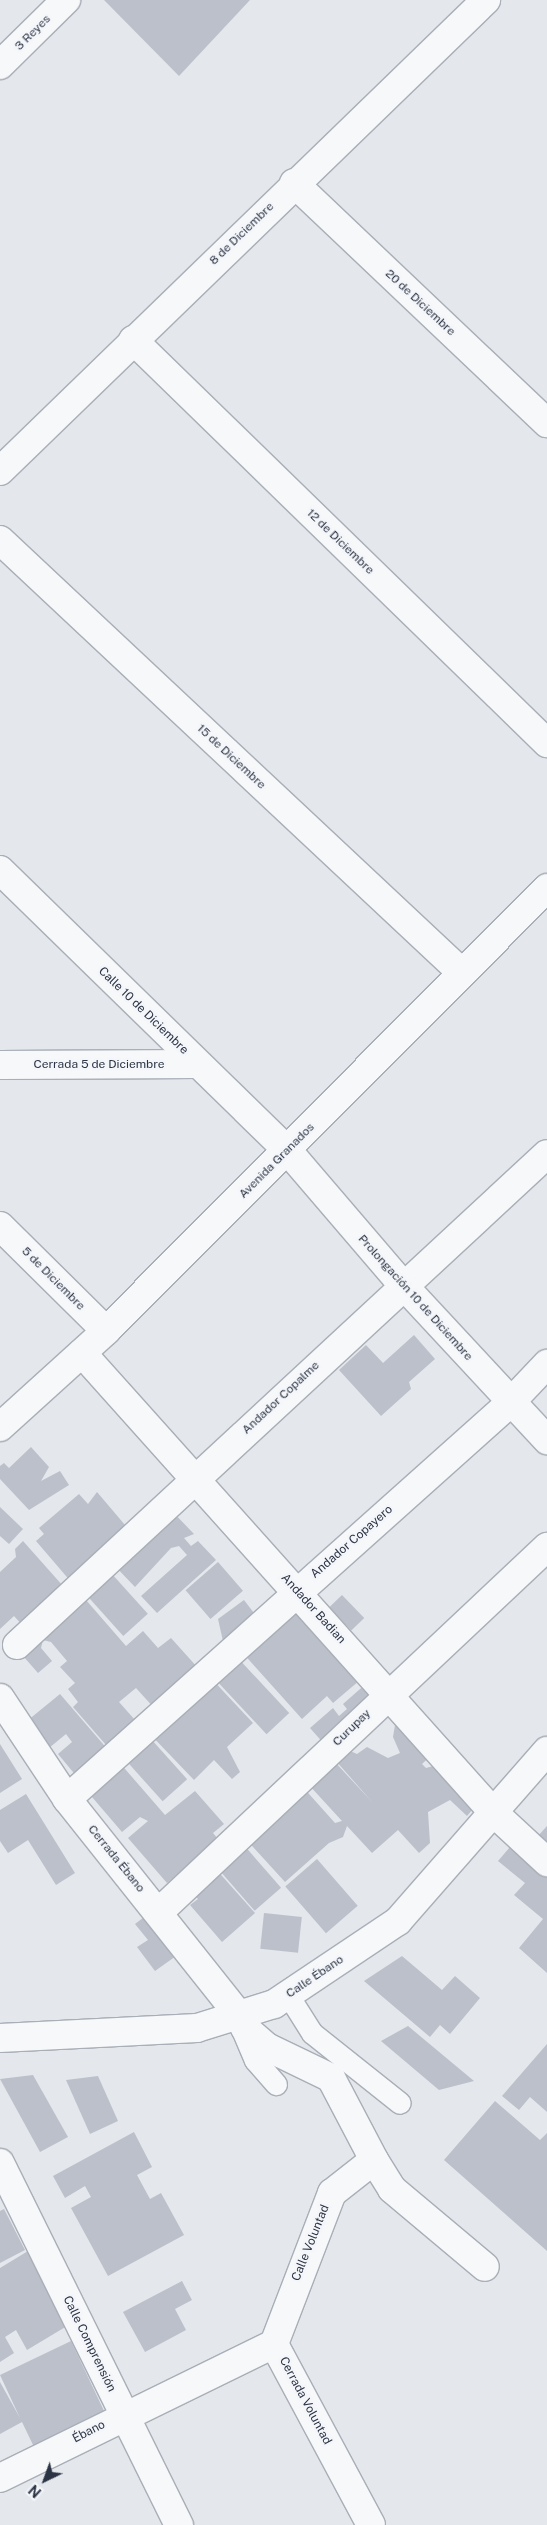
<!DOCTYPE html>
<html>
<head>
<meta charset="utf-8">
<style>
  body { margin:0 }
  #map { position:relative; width:547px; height:2525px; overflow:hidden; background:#e4e7ec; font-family:"Public Sans",sans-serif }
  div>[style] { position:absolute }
  .building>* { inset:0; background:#bbc0ca; transform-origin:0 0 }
  .roads { filter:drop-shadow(1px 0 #a9aeb7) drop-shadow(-1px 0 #a9aeb7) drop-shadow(0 1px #a9aeb7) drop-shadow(0 -1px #a9aeb7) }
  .service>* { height:21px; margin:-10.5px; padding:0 10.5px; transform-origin:10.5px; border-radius:10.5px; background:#f7f8fa }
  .pedestrian>* { height:28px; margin:-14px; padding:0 14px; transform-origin:14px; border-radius:14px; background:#f7f8fa }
  .minor>* { height:28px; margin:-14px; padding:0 14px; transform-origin:14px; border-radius:14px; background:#f7f8fa }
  span { translate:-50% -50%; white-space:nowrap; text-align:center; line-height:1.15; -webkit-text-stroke:5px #f4f6f9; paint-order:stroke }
  .street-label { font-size:12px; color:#2b3445 }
  .north { position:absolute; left:20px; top:2455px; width:50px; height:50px; -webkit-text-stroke:4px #f4f6f9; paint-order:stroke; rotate:222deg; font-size:14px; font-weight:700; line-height:20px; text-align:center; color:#2b3445 }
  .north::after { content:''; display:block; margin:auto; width:18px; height:22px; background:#2b3445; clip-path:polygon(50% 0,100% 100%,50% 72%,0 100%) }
</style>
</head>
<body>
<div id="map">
  <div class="building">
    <i style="clip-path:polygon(104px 0,250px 0,179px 76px)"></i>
    <i style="clip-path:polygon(414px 1335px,435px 1359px,409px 1382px,411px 1389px,381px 1416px,339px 1370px,366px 1345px,383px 1363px)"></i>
    <i style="clip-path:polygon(31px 1447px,49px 1467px,41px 1481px,60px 1471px,69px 1485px,29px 1510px,0 1479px,0 1466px,4px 1463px,9px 1468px)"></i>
    <i style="clip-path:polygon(97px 1492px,131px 1532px,72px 1583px,36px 1541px,44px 1534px,39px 1528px,79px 1494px,88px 1504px)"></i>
    <i style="clip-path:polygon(0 1507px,23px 1529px,9px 1544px,0 1536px)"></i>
    <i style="clip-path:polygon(169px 1508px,194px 1534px,184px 1538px,191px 1546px,198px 1541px,216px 1560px,157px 1613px,141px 1596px,187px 1555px,179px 1546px,171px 1548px,135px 1587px,113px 1564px)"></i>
    <i style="clip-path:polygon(23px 1541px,63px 1586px,25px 1628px,14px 1616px,0 1629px,0 1572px,16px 1557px,15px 1549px)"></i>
    <i style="left:218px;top:1562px;width:38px;height:43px;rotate:49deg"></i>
    <i style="left:111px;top:1573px;width:55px;height:33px;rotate:48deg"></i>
    <i style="clip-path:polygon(79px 1592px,126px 1646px,143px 1631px,158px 1648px,171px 1638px,198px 1668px,155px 1709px,136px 1688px,119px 1702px,135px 1720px,106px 1745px,73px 1707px,78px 1702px,68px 1689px,75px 1683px,60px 1667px,67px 1661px,51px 1642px,43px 1640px,41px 1648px,52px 1661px,38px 1673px,16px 1648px)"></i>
    <i style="left:342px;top:1595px;width:32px;height:18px;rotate:46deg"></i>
    <i style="clip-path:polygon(244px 1600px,257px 1617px,223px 1641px,218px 1619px)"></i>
    <i style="clip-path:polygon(294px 1604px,366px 1675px,333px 1703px,327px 1696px,302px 1719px,241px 1651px)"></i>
    <i style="left:236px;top:1656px;width:78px;height:31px;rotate:47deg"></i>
    <i style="clip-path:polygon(209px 1676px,253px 1723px,227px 1747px,240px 1772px,232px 1779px,214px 1760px,194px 1780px,149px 1733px)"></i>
    <i style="clip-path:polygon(368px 1682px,382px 1698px,326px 1746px,310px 1728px,333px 1708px,339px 1716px,347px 1709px,343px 1704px)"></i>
    <i style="clip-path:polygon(60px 1694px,109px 1751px,78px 1778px,58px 1754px,72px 1742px,66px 1734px,49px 1748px,27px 1721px)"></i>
    <i style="clip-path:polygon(405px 1718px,435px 1752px,422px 1764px,426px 1768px,437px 1765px,477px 1804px,467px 1816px,450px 1800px,428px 1812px,430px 1843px,419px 1853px,398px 1830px,372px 1853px,347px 1826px,343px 1837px,329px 1843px,285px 1882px,244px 1837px,301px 1785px,335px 1823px,342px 1821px,308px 1784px,334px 1761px,373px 1803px,336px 1761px,348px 1750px,357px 1754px,367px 1747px,388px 1758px,400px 1753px,393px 1737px,395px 1725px)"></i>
    <i style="left:151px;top:1739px;width:54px;height:33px;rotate:48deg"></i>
    <i style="clip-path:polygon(0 1744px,22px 1779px,0 1793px)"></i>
    <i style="clip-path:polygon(119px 1762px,165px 1815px,195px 1791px,224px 1824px,213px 1833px,218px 1839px,167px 1883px,128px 1838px,148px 1821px,140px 1817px,122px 1832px,86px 1790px)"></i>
    <i style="clip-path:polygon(26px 1794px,75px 1873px,56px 1885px,28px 1840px,8px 1853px,0 1841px,0 1810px)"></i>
    <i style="clip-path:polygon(547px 1826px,547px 1844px,538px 1836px)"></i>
    <i style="clip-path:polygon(516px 1840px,547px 1866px,547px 1973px,519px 1948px,543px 1919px,514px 1895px,525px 1883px,498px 1861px)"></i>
    <i style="left:243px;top:1844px;width:58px;height:35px;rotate:49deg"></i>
    <i style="left:317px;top:1859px;width:62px;height:42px;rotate:49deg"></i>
    <i style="clip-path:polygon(214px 1867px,255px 1913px,222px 1942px,190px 1905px,198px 1899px,189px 1889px)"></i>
    <i style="clip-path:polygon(152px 1911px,183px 1951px,155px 1971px,137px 1947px,148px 1940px,135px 1924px)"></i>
    <i style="left:264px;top:1913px;width:38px;height:36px;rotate:6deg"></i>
    <i style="clip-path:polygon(402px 1956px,442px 1990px,455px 1976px,480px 1998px,450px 2034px,440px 2025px,430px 2037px,364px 1981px)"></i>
    <i style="clip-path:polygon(408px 2026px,474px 2081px,439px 2090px,381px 2041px)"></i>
    <i style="clip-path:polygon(547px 2044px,547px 2112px,530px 2097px,519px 2110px,502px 2096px)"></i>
    <i style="clip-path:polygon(33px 2075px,68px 2137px,40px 2152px,0 2079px)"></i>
    <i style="clip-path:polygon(98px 2076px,118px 2121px,90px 2134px,66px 2080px)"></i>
    <i style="clip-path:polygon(495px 2101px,540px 2140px,547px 2133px,547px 2251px,444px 2160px)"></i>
    <i style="clip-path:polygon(134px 2132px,152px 2167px,137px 2175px,150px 2199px,161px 2193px,184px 2235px,108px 2276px,71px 2208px,91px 2197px,85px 2186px,65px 2198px,53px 2176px)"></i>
    <i style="clip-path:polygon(4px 2209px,25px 2250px,0 2263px,0 2211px)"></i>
    <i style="clip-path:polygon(28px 2251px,60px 2304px,55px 2306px,67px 2326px,27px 2350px,16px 2330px,5px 2337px,14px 2353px,0 2362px,0 2268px)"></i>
    <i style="clip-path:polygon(182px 2281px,192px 2300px,175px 2309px,186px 2330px,145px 2352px,123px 2312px)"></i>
    <i style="clip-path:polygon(71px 2341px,105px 2413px,34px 2447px,22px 2422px,0 2434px,0 2382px,20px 2418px,0 2375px)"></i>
  </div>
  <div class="roads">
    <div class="service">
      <i style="left:288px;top:1995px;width:45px;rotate:57.7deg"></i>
      <i style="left:312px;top:2033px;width:112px;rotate:38.5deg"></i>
      <i style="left:240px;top:2025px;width:38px;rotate:67deg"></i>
      <i style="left:255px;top:2060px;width:32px;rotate:49deg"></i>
    </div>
    <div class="pedestrian">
      <i style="left:82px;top:1353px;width:616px;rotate:48.16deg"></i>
      <i style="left:493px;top:1812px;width:74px;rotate:42.8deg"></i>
      <i style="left:17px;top:1645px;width:722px;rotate:-42.81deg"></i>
      <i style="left:67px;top:1799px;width:594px;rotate:-41.79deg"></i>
      <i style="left:510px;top:1403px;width:54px;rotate:-46.5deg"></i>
      <i style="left:159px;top:1912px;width:533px;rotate:-43.25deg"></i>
      <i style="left:239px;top:2015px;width:14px;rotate:65deg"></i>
      <i style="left:245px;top:2028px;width:29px;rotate:41deg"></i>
      <i style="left:267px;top:2047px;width:71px;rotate:25.8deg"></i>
      <i style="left:331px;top:2078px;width:93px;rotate:62.3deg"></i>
    </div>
    <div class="minor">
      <i style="left:0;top:65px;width:93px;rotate:-44.6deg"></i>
      <i style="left:294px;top:183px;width:349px;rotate:43.5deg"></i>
      <i style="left:133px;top:340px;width:578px;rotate:44.23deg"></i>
      <i style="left:0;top:471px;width:677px;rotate:-44.1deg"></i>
      <i style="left:0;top:540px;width:633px;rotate:43.14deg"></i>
      <i style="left:0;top:870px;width:402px;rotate:44.3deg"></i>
      <i style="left:288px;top:1151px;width:177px;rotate:49.4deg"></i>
      <i style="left:403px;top:1285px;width:212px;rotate:47.1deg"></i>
      <i style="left:0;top:1065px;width:197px;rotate:-0.3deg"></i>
      <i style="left:0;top:1226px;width:149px;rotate:44.7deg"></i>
      <i style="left:0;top:1427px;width:143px;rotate:-42.2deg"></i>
      <i style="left:106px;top:1331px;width:625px;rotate:-45.13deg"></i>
      <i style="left:0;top:1698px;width:121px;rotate:56.4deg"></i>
      <i style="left:67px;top:1799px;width:276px;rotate:51.5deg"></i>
      <i style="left:0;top:2038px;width:197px;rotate:-2.9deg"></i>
      <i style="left:197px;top:2028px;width:81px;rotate:-17.3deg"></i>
      <i style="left:274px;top:2004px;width:149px;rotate:-33.8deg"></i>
      <i style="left:398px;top:1921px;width:226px;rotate:-48.8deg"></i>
      <i style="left:0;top:2163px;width:404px;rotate:63.7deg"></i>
      <i style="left:274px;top:2344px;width:162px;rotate:-69deg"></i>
      <i style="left:332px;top:2193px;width:53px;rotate:-38.2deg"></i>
      <i style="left:374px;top:2160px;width:34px;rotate:58deg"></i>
      <i style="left:392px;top:2189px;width:121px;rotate:40deg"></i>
      <i style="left:274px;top:2344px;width:205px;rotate:61.8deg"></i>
      <i style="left:0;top:2478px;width:305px;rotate:-26.1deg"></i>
    </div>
  </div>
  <div class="street-label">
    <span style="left:33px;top:33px;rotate:-45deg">3 Reyes</span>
    <span style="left:242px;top:234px;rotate:-44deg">8 de Diciembre</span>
    <span style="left:420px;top:303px;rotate:43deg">20 de Diciembre</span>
    <span style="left:340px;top:542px;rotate:44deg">12 de Diciembre</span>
    <span style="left:231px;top:757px;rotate:43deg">15 de Diciembre</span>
    <span style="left:143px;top:1011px;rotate:44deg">Calle 10 de Diciembre</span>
    <span style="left:99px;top:1065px">Cerrada 5 de Diciembre</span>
    <span style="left:277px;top:1161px;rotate:-45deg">Avenida Granados</span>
    <span style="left:53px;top:1279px;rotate:45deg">5 de Diciembre</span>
    <span style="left:415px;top:1298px;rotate:48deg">Prolongación 10 de Diciembre</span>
    <span style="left:281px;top:1398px;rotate:-43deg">Andador Copalme</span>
    <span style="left:352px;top:1542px;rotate:-41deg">Andador Copayero</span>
    <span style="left:313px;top:1609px;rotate:48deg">Andador Badian</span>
    <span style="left:352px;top:1728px;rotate:-44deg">Curupay</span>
    <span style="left:116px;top:1859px;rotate:51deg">Cerrada Ébano</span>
    <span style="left:315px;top:1977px;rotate:-34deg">Calle Ébano</span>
    <span style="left:311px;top:2243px;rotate:-68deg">Calle Voluntad</span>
    <span style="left:89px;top:2344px;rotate:64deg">Calle Comprensión</span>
    <span style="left:305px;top:2401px;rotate:62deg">Cerrada Voluntad</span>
    <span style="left:89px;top:2432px;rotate:-27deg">Ébano</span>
  </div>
  <div class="north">N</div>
</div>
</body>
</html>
